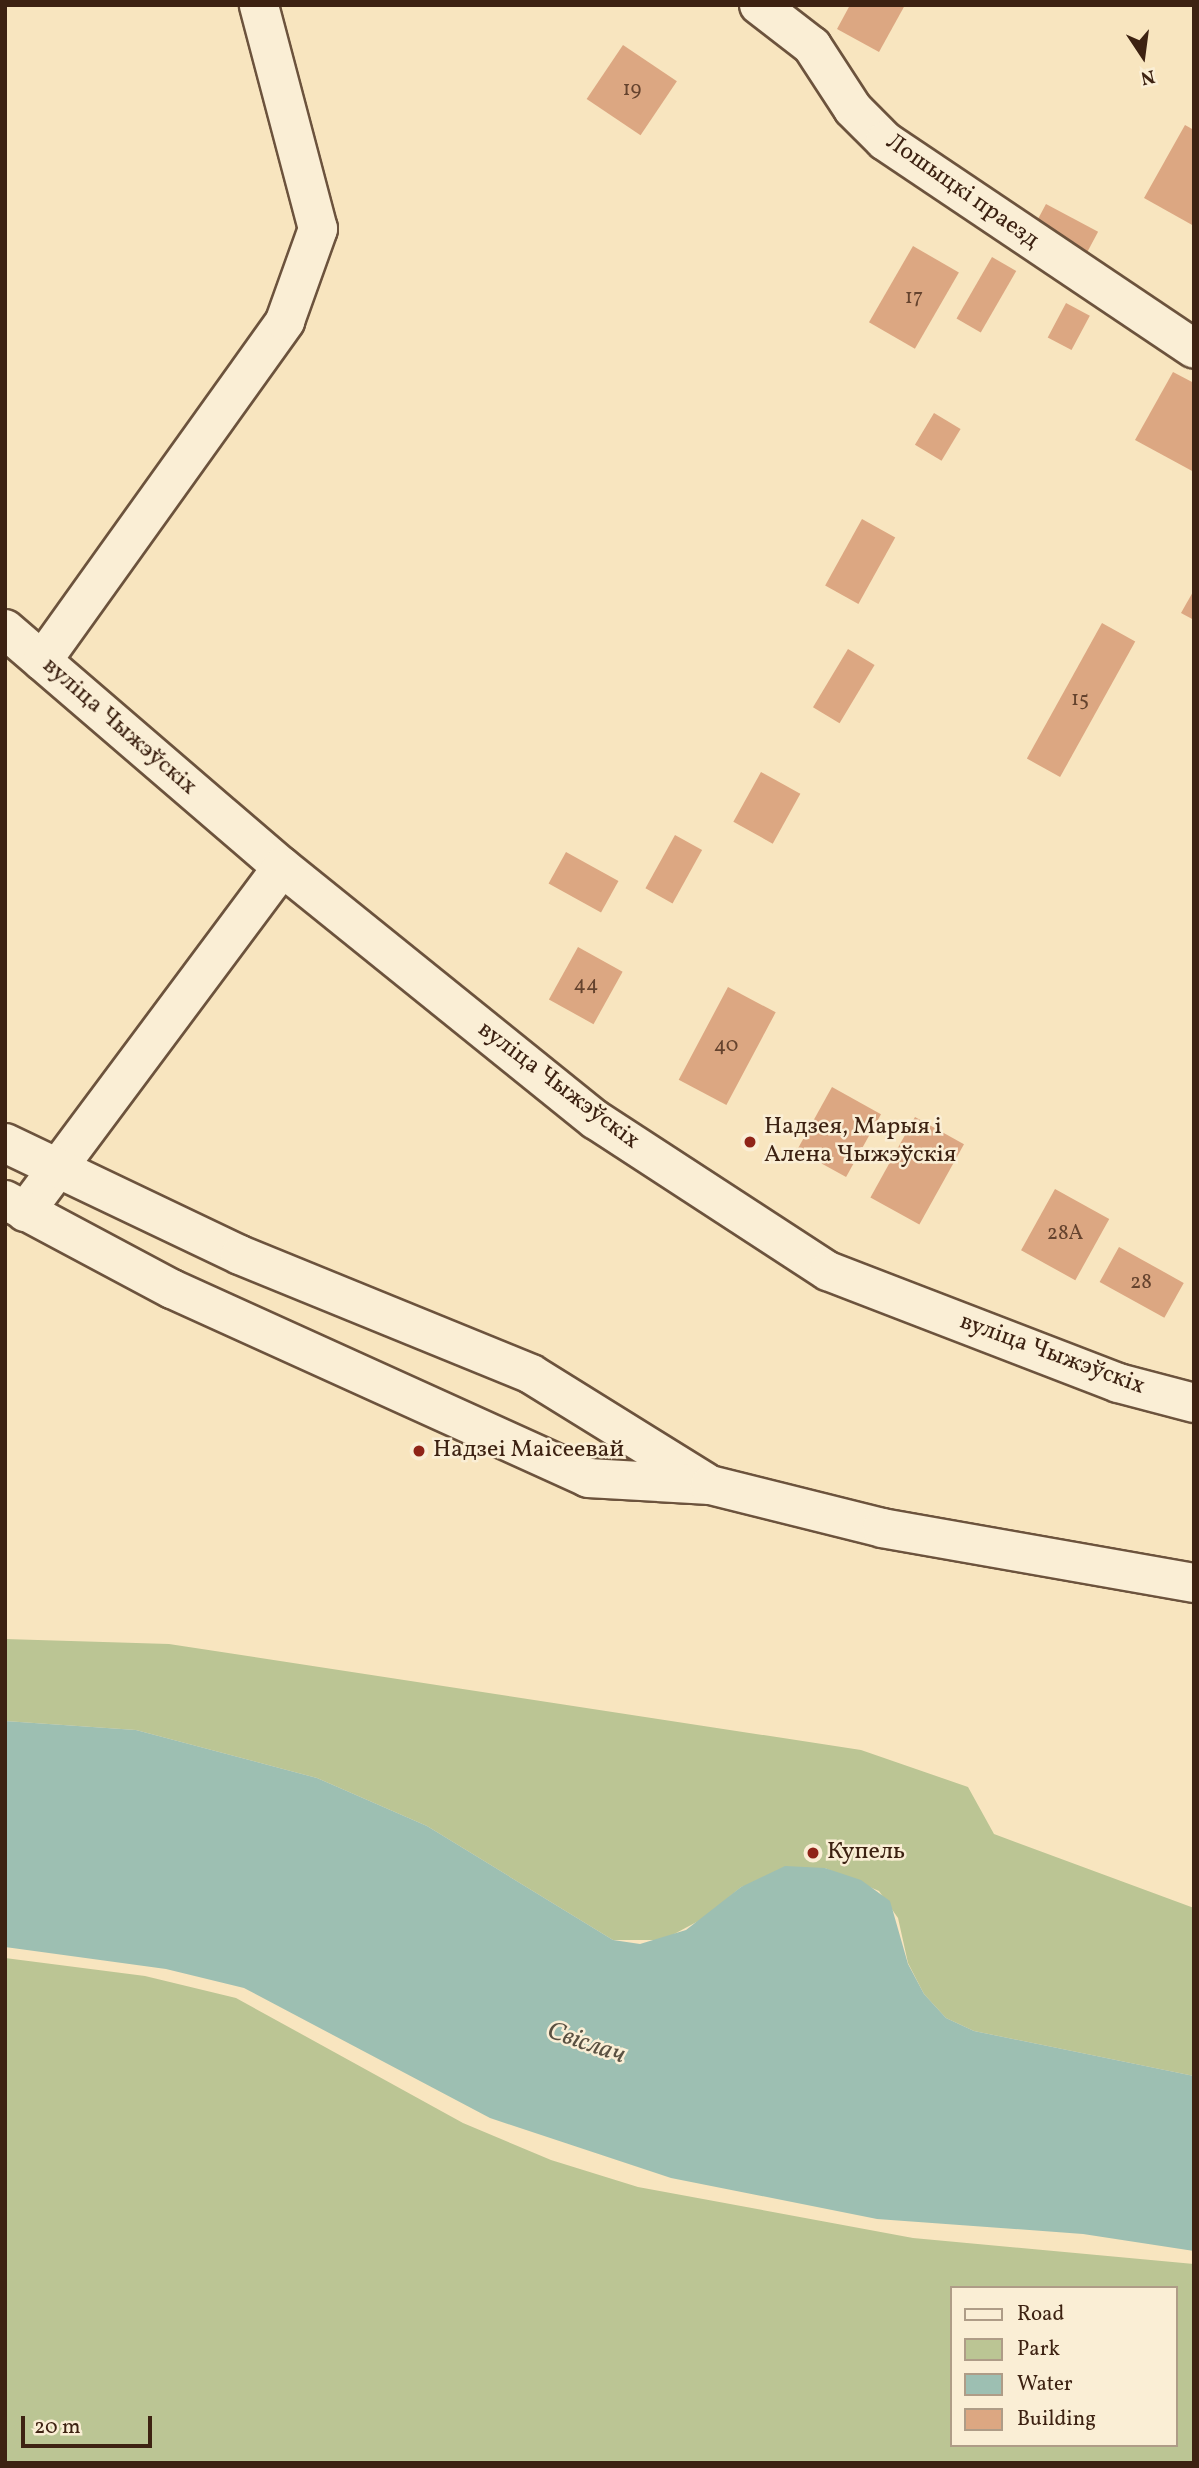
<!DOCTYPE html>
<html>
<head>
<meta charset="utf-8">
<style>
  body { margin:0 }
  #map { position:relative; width:1199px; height:2468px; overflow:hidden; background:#f8e5bf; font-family:Vollkorn,serif }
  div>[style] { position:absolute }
  .green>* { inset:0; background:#bbc594 }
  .water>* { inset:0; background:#9dbfb2 }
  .building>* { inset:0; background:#dca782; transform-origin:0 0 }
  .roads { filter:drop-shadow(2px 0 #6c533d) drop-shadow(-2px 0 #6c533d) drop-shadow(0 2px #6c533d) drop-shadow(0 -2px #6c533d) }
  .street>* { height:38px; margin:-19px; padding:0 19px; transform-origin:19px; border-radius:19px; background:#faeed5 }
  .secondary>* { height:38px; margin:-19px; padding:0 19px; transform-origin:19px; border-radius:19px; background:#faeed5 }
  .dots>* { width:19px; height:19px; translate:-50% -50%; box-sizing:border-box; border:4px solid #faeed5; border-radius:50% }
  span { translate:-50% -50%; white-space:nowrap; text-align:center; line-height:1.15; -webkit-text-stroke:5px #faeed5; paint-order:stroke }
  .number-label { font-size:21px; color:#65432e }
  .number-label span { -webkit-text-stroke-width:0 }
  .street-label { font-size:24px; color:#3d2212 }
  .poi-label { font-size:24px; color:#3d2212 }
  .left { translate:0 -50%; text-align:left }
  .water-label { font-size:26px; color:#5a5142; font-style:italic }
  .frame { position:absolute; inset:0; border:7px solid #3d2212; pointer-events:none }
  .legend { position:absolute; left:950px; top:2286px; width:228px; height:161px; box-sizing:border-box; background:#faeed5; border:2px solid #ae9c87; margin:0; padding:9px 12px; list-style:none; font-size:21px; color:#3d2212 }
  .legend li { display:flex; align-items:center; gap:14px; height:35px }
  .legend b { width:35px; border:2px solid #ae9c87 }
  .north { position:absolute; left:1108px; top:21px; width:70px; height:70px; -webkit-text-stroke:5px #faeed5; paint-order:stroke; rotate:167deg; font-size:19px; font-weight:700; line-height:28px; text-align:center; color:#3d2212 }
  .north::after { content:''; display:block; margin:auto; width:24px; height:32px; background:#3d2212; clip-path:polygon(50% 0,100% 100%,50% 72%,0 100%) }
  .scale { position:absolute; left:21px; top:2416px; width:131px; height:32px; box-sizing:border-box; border:4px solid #3d2212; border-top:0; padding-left:9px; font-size:21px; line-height:24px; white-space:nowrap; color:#3d2212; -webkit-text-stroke:5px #faeed5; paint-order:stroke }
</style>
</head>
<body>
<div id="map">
  <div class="green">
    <i style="clip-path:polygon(5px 1639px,169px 1644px,861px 1750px,968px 1787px,994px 1834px,1194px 1908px,1194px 2076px,974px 2031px,946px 2018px,924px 1994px,908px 1963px,898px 1918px,879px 1891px,825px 1868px,741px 1887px,704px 1918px,663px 1940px,613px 1940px,427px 1826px,317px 1778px,136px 1730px,5px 1721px)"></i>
    <i style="clip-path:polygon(evenodd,5px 1958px,145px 1976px,236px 1998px,463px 2123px,551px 2160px,638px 2187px,913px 2238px,1194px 2264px,1194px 2463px,5px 2463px,5px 1958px,952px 2288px,1176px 2288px,1176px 2445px,952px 2445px,952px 2288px)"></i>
  </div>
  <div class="water">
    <i style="clip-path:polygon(5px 1721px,136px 1730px,317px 1778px,427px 1826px,613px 1940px,640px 1944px,686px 1930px,741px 1887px,785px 1866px,825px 1868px,861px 1880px,890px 1901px,908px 1964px,924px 1994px,946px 2018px,974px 2031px,1194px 2076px,1194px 2251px,1083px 2234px,877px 2219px,671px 2178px,490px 2118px,244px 1988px,166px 1969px,5px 1947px)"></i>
  </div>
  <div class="building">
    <i style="clip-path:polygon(850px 5px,905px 5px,879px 52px,837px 29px)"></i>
    <i style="left:623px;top:45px;width:65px;height:65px;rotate:34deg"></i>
    <i style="clip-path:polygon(1185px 125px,1194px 130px,1194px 226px,1144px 198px)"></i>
    <i style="left:1046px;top:204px;width:59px;height:27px;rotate:28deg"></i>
    <i style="left:913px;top:246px;width:53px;height:88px;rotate:30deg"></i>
    <i style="left:992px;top:257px;width:28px;height:71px;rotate:30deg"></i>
    <i style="left:1066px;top:303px;width:27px;height:39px;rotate:28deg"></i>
    <i style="clip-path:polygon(1173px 372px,1194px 383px,1194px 472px,1135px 440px)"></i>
    <i style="left:934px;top:413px;width:31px;height:37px;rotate:31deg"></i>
    <i style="left:862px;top:519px;width:38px;height:76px;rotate:29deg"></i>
    <i style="clip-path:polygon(1194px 590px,1194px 620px,1181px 613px)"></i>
    <i style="left:1102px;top:623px;width:38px;height:155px;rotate:29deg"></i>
    <i style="left:848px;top:649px;width:31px;height:68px;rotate:31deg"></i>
    <i style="left:761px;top:772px;width:45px;height:57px;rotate:29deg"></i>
    <i style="left:675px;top:835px;width:31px;height:61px;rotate:29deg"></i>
    <i style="left:566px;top:852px;width:60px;height:36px;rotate:29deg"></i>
    <i style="left:578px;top:947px;width:51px;height:60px;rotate:29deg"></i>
    <i style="left:728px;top:987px;width:54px;height:105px;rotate:28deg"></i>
    <i style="left:832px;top:1087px;width:56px;height:72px;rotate:29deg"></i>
    <i style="left:915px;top:1117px;width:56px;height:92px;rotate:29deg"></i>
    <i style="left:1055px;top:1189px;width:62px;height:70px;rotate:29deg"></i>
    <i style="left:1119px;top:1247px;width:74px;height:40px;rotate:29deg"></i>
  </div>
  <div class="roads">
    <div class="street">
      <i style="left:759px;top:5px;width:67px;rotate:37.7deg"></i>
      <i style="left:812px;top:46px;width:75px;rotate:56.9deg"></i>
      <i style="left:853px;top:109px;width:45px;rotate:45deg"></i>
      <i style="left:885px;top:141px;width:372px;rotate:33.9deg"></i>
      <i style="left:5px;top:629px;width:365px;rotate:40.7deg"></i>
      <i style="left:282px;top:867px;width:403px;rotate:38.9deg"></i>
      <i style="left:596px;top:1120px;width:277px;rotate:33.1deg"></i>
      <i style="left:828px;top:1271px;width:311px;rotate:21.1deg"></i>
      <i style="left:1118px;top:1383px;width:79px;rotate:14.7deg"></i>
      <i style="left:42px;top:661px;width:418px;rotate:-54.4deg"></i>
      <i style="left:285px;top:321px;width:98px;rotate:-70.3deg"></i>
      <i style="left:318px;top:229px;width:232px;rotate:-104.8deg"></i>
      <i style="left:25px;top:1212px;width:430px;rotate:-53.3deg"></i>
    </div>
    <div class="secondary">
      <i style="left:5px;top:1143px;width:260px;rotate:25.5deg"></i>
      <i style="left:240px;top:1255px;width:314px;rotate:22.2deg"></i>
      <i style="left:531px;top:1374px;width:205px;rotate:31.8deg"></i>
      <i style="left:5px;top:1200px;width:189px;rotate:28.1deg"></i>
      <i style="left:172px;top:1289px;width:457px;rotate:24.4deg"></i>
      <i style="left:588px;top:1478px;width:122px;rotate:3.3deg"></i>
      <i style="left:710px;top:1485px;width:177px;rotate:14deg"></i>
      <i style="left:882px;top:1528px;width:317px;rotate:10deg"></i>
    </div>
  </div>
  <div class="dots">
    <i style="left:750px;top:1142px;background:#8f2418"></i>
    <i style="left:419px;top:1451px;background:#8f2418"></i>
    <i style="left:813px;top:1853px;background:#8f2418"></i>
  </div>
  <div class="number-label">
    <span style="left:632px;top:90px">19</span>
    <span style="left:914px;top:298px">17</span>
    <span style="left:1080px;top:700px">15</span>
    <span style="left:586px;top:985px">44</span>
    <span style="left:726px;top:1046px">40</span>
    <span style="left:1065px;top:1234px">28А</span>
    <span style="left:1141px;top:1283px">28</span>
  </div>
  <div class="street-label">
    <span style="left:962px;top:192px;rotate:35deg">Лошыцкі праезд</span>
    <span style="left:119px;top:727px;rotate:41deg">вуліца Чыжэўскіх</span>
    <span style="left:558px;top:1086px;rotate:37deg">вуліца Чыжэўскіх</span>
    <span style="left:1052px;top:1355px;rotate:20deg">вуліца Чыжэўскіх</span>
  </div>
  <div class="poi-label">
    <span class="left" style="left:764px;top:1142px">Надзея, Марыя і<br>Алена Чыжэўскія</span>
    <span class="left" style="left:433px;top:1451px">Надзеі Маісеевай</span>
    <span class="left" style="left:827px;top:1853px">Купель</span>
  </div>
  <div class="water-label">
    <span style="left:586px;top:2044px;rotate:19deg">Свіслач</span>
  </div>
  <div class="frame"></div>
  <ul class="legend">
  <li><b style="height:9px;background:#faeed5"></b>Road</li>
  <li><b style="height:19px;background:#bbc594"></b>Park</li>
  <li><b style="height:19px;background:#9dbfb2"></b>Water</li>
  <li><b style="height:19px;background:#dca782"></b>Building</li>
  </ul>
  <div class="north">N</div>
  <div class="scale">20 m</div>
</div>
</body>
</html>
